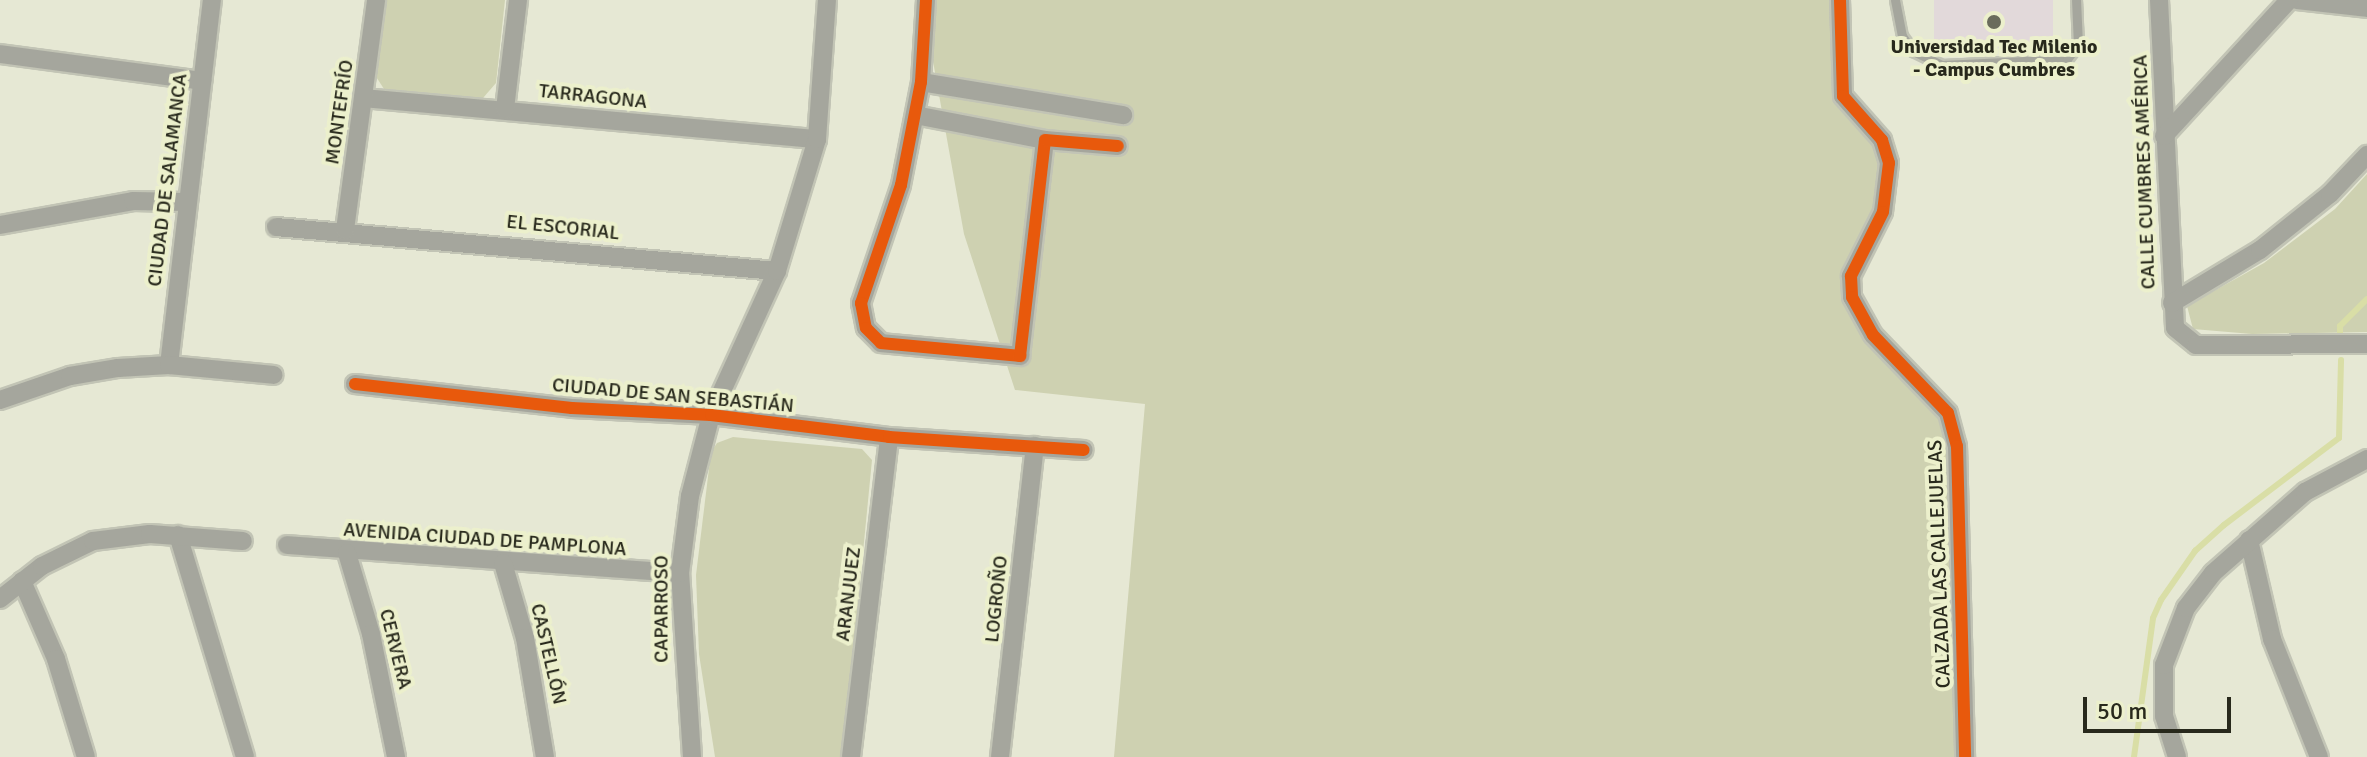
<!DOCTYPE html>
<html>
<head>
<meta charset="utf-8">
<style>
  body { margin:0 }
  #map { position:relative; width:2367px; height:757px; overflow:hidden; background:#e6e8d4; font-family:Signika,sans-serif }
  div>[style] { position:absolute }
  .green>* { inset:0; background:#ced1b1 }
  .stream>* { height:6px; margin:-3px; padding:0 3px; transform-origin:3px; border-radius:3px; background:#d9dea6 }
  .building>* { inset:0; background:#e2d9da; transform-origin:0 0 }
  .roads { filter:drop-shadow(2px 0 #c2c4b5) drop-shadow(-2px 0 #c2c4b5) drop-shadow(0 2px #c2c4b5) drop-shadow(0 -2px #c2c4b5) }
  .service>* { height:9px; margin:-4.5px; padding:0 4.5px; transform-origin:4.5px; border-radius:4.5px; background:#a5a69d }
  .minor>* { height:18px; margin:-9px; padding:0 9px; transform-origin:9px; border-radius:9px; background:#a5a69d }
  .cycleway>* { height:12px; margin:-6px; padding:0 6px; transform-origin:6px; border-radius:6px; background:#e8590c }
  .dots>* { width:22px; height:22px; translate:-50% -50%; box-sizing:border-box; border:4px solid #ecf0cc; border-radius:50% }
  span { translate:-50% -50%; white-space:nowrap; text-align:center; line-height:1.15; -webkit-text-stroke:8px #ecf0cc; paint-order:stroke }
  .poi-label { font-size:20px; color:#28291c; font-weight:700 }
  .street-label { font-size:20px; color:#28291c }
  .scale { position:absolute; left:2083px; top:697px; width:148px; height:36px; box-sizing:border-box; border:4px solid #28291c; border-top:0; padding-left:10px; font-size:24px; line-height:28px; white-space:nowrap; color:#28291c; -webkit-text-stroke:6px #ecf0cc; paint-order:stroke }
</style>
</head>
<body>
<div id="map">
  <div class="green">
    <i style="clip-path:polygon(383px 0,505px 0,496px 83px,483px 98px,384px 89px,373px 72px)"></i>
    <i style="clip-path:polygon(922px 0,1839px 0,1843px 103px,1880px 138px,1887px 171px,1850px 275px,1850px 302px,1926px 395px,1954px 443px,1963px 757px,1114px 757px,1145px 404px,1015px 390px,964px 234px)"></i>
    <i style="clip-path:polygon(2367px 174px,2367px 332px,2252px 334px,2193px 329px,2187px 306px,2264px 263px,2335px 209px)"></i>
    <i style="clip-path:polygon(733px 437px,862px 449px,872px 460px,843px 757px,715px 757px,699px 654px,696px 575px,711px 452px,717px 443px)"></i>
  </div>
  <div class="stream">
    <i style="left:2340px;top:337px;width:11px;rotate:-90deg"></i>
    <i style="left:2340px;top:326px;width:38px;rotate:-45deg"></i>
    <i style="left:2134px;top:757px;width:140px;rotate:-82.2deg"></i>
    <i style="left:2153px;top:618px;width:20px;rotate:-66deg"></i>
    <i style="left:2161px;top:600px;width:60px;rotate:-55.2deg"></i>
    <i style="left:2195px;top:551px;width:39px;rotate:-42deg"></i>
    <i style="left:2224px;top:525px;width:144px;rotate:-37.1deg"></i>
    <i style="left:2339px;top:438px;width:78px;rotate:-88.5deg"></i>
  </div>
  <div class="building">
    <i style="left:1934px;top:0;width:119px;height:48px"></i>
  </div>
  <div class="roads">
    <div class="service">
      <i style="left:1895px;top:0;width:37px;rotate:79deg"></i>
      <i style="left:1902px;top:36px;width:19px;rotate:54deg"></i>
      <i style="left:1913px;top:51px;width:32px;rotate:26deg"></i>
      <i style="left:1942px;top:65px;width:125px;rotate:-2.7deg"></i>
      <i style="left:2067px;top:59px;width:18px;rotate:-52deg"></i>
      <i style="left:2078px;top:45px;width:45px;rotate:-92.5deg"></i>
    </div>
    <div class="minor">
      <i style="left:926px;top:0;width:82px;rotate:93.5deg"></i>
      <i style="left:921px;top:82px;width:105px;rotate:101deg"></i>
      <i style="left:901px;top:185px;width:125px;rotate:108.7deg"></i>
      <i style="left:861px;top:303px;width:25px;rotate:79deg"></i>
      <i style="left:866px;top:328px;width:21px;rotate:45deg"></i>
      <i style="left:881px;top:343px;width:140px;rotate:5.3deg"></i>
      <i style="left:1020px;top:356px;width:217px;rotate:-83.4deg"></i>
      <i style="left:1045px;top:140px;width:73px;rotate:4.7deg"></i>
      <i style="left:1840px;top:0;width:96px;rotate:88.2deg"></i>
      <i style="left:1843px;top:96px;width:59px;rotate:48.4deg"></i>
      <i style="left:1882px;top:140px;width:24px;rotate:73deg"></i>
      <i style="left:1889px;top:163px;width:49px;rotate:97deg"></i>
      <i style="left:1883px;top:212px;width:72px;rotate:116.6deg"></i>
      <i style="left:1851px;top:276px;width:21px;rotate:87deg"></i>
      <i style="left:1852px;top:297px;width:43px;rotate:61.1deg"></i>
      <i style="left:1873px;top:335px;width:108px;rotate:46.1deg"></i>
      <i style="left:1948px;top:413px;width:34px;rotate:75deg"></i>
      <i style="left:1957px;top:446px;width:311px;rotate:88.5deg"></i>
      <i style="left:2159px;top:0;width:328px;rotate:87.2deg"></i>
      <i style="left:2175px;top:328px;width:27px;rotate:39deg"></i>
      <i style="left:2196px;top:345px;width:171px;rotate:-0.3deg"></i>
      <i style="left:2297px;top:0;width:70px;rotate:6.5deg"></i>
      <i style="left:0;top:54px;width:204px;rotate:7.6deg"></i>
      <i style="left:921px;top:82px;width:205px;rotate:9.3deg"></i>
      <i style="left:363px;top:98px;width:456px;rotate:5.2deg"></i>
      <i style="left:505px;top:109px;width:110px;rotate:-83.2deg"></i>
      <i style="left:915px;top:115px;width:132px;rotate:10.9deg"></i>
      <i style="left:2164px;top:136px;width:185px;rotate:-47.4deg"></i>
      <i style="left:0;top:225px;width:135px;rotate:-10.2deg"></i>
      <i style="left:133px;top:201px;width:52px;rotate:1.1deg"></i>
      <i style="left:276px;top:227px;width:503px;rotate:5.02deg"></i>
      <i style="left:345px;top:230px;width:232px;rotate:-82.3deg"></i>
      <i style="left:2172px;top:303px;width:103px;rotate:-31.1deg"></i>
      <i style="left:2260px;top:250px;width:90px;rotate:-38.7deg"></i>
      <i style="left:2330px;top:194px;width:54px;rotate:-46.5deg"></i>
      <i style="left:169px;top:365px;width:368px;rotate:-83.3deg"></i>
      <i style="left:355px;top:384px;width:218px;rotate:6.3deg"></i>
      <i style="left:572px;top:408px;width:139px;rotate:2.9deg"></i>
      <i style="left:711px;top:415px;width:179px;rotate:7deg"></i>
      <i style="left:889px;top:437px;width:195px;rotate:3.8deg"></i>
      <i style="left:0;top:400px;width:74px;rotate:-18.9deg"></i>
      <i style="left:70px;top:376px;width:49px;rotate:-9.5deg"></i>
      <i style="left:118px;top:368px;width:51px;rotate:-3.4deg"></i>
      <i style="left:169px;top:365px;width:105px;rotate:5.4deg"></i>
      <i style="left:178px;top:535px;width:232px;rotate:73.2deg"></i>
      <i style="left:2249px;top:540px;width:102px;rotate:76.9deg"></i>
      <i style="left:2272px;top:639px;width:127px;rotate:68.3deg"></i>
      <i style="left:287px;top:545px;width:394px;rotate:4.1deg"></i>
      <i style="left:347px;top:553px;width:84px;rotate:73.5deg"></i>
      <i style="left:371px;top:634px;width:126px;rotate:78.5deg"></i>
      <i style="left:503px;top:563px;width:78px;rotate:73.7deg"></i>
      <i style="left:525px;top:638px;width:121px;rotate:80.5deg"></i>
      <i style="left:22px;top:581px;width:85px;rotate:66.4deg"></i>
      <i style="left:56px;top:659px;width:102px;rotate:73deg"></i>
      <i style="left:0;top:599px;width:53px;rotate:-38.2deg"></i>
      <i style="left:42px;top:566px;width:57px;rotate:-26.1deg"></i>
      <i style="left:93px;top:541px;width:57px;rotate:-7deg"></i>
      <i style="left:150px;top:534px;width:93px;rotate:4.3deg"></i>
      <i style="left:692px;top:757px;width:184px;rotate:-93.7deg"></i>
      <i style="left:680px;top:573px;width:78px;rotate:-82.6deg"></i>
      <i style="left:690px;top:496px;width:84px;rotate:-75.5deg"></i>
      <i style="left:711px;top:415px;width:158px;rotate:-65.4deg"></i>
      <i style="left:777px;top:271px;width:138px;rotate:-73.1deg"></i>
      <i style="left:817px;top:139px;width:139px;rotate:-85.9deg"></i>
      <i style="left:851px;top:757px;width:322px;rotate:-83.2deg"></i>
      <i style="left:1000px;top:757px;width:313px;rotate:-83.6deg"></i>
      <i style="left:2177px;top:757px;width:43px;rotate:-107.6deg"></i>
      <i style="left:2164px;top:716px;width:51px;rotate:-90deg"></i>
      <i style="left:2164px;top:665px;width:61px;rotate:-68.9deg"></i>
      <i style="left:2186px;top:608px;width:44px;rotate:-52.4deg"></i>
      <i style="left:2213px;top:573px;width:123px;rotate:-41.4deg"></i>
      <i style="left:2305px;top:492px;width:70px;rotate:-28deg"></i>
    </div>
  </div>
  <div class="cycleway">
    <i style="left:926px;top:0;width:82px;rotate:93.5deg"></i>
    <i style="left:921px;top:82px;width:105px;rotate:101deg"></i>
    <i style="left:901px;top:185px;width:125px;rotate:108.7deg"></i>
    <i style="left:861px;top:303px;width:25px;rotate:79deg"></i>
    <i style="left:866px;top:328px;width:21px;rotate:45deg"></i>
    <i style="left:881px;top:343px;width:140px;rotate:5.3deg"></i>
    <i style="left:1020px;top:356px;width:217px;rotate:-83.4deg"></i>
    <i style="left:1045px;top:140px;width:73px;rotate:4.7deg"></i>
    <i style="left:1840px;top:0;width:96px;rotate:88.2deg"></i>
    <i style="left:1843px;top:96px;width:59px;rotate:48.4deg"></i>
    <i style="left:1882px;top:140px;width:24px;rotate:73deg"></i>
    <i style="left:1889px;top:163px;width:49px;rotate:97deg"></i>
    <i style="left:1883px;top:212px;width:72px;rotate:116.6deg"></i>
    <i style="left:1851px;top:276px;width:21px;rotate:87deg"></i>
    <i style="left:1852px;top:297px;width:43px;rotate:61.1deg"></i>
    <i style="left:1873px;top:335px;width:108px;rotate:46.1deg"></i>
    <i style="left:1948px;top:413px;width:34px;rotate:75deg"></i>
    <i style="left:1957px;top:446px;width:311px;rotate:88.5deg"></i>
    <i style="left:355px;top:384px;width:218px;rotate:6.3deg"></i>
    <i style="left:572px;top:408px;width:139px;rotate:2.9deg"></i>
    <i style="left:711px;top:415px;width:179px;rotate:7deg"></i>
    <i style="left:889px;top:437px;width:195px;rotate:3.8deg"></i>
  </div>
  <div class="dots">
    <i style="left:1994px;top:22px;background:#6a6c5c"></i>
  </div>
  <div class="poi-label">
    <span style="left:1994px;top:58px">Universidad Tec Milenio<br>- Campus Cumbres</span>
  </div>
  <div class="street-label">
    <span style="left:593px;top:96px;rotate:6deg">TARRAGONA</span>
    <span style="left:339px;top:112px;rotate:-82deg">MONTEFRÍO</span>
    <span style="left:2144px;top:172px;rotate:-92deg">CALLE CUMBRES AMÉRICA</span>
    <span style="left:167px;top:180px;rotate:-83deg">CIUDAD DE SALAMANCA</span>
    <span style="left:563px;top:227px;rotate:6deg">EL ESCORIAL</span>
    <span style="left:673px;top:395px;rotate:5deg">CIUDAD DE SAN SEBASTIÁN</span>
    <span style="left:485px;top:539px;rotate:4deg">AVENIDA CIUDAD DE PAMPLONA</span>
    <span style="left:1939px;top:564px;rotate:-92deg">CALZADA LAS CALLEJUELAS</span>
    <span style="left:848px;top:594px;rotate:-83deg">ARANJUEZ</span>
    <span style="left:996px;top:599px;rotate:-84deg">LOGROÑO</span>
    <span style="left:661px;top:609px;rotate:-90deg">CAPARROSO</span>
    <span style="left:396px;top:649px;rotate:76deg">CERVERA</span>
    <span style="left:549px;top:654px;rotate:77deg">CASTELLÓN</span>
  </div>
  <div class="scale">50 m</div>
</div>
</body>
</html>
